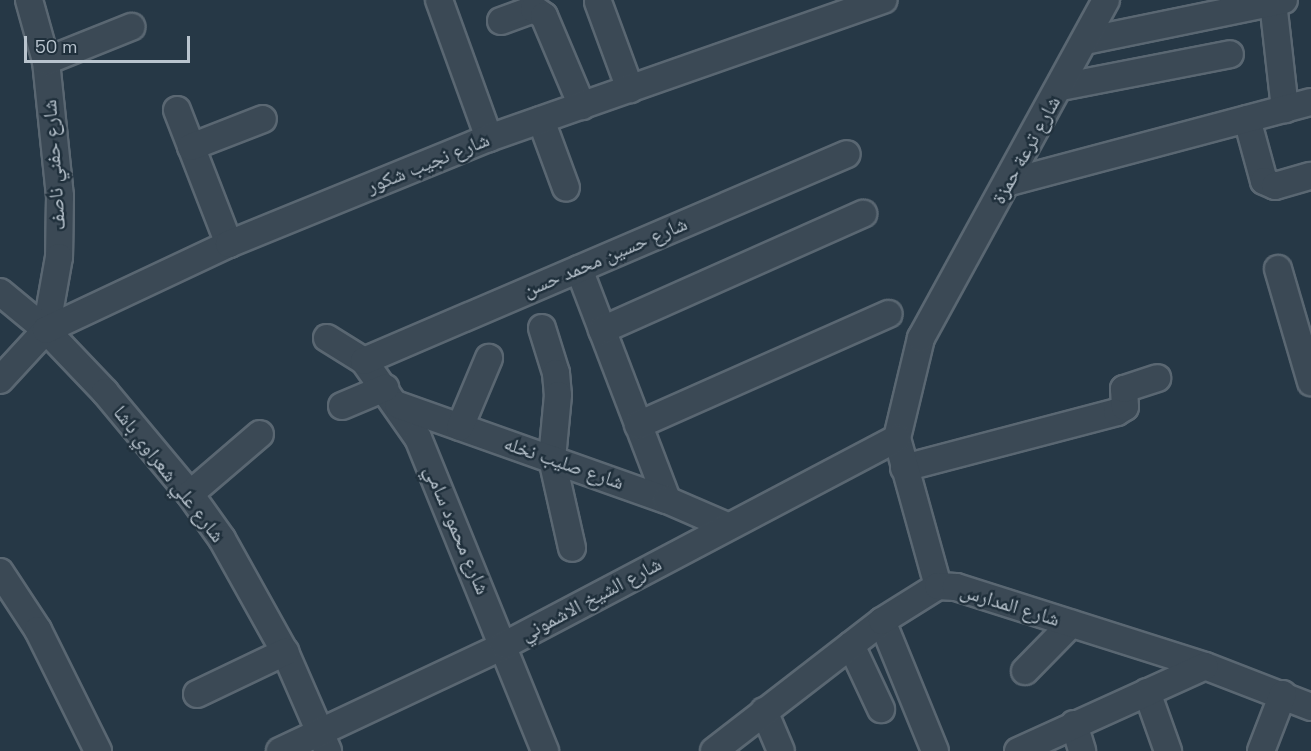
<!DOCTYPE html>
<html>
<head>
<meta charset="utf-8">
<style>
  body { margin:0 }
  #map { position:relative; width:1311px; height:751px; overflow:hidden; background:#263846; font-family:"Space Grotesk","Noto Naskh Arabic",sans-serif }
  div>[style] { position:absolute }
  .roads { filter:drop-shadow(2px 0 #5a6772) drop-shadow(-2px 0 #5a6772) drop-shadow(0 2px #5a6772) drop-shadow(0 -2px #5a6772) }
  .minor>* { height:26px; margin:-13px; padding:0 13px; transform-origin:13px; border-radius:13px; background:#3b4955 }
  span { translate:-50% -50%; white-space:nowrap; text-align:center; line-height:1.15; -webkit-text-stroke:5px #1f2f3b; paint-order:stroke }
  .street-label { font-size:20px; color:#b9c4ce }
  .scale { position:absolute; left:24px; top:36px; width:166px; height:27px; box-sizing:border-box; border:3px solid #b9c4ce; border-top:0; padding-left:8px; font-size:18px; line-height:21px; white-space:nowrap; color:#b9c4ce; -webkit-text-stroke:4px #1f2f3b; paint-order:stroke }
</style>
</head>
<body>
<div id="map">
  <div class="roads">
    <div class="minor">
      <i style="left:29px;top:0;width:63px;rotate:74.4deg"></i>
      <i style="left:46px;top:61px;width:136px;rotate:84.1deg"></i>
      <i style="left:60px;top:196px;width:61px;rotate:90.9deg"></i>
      <i style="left:59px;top:257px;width:74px;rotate:100.1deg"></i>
      <i style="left:439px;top:0;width:147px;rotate:70.1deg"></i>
      <i style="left:598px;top:2px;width:93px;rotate:69.8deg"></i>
      <i style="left:1273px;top:2px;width:108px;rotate:83.6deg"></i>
      <i style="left:501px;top:21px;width:35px;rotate:-20deg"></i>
      <i style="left:534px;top:9px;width:12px;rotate:35deg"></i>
      <i style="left:544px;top:16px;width:98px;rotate:67.1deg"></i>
      <i style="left:1085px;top:41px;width:203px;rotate:-11.6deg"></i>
      <i style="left:46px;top:61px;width:92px;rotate:-21.8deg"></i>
      <i style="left:1061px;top:87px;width:172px;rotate:-11deg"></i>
      <i style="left:177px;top:110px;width:144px;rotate:68.8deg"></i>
      <i style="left:1247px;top:119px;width:64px;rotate:74.7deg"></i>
      <i style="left:1264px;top:181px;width:12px;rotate:24deg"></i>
      <i style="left:1275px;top:186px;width:37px;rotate:-16deg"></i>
      <i style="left:541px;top:120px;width:72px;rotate:69.8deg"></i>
      <i style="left:191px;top:147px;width:77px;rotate:-21.3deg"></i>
      <i style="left:1010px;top:182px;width:311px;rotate:-14.9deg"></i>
      <i style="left:579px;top:269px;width:247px;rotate:69.1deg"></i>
      <i style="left:1278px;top:269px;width:118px;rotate:73.7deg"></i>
      <i style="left:0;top:292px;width:60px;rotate:39.6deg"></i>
      <i style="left:46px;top:330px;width:86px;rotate:46.4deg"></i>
      <i style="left:105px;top:392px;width:133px;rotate:50.2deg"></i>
      <i style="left:190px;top:494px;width:55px;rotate:54.6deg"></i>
      <i style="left:222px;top:539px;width:129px;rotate:60.9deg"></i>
      <i style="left:285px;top:652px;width:108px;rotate:66.5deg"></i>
      <i style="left:542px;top:328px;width:47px;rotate:72.7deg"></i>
      <i style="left:556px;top:373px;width:22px;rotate:85deg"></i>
      <i style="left:558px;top:395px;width:64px;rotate:95.4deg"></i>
      <i style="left:552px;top:459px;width:91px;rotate:77.3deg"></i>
      <i style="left:602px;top:330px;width:286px;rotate:-24deg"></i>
      <i style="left:327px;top:338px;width:44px;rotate:31.9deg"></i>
      <i style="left:364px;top:361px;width:94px;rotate:55deg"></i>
      <i style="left:418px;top:438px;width:338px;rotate:67.9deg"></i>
      <i style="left:364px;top:361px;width:525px;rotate:-23.2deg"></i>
      <i style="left:0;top:380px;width:68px;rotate:-47.4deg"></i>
      <i style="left:46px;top:330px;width:202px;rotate:-25.2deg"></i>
      <i style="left:229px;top:244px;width:281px;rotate:-22.2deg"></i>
      <i style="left:489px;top:138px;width:418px;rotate:-19.3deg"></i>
      <i style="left:398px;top:405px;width:285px;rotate:19.5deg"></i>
      <i style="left:667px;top:500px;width:65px;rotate:23.4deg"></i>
      <i style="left:342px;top:406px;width:47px;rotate:-22.7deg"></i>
      <i style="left:638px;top:425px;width:274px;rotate:-23.9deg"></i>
      <i style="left:460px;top:427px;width:75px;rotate:-67.2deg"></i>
      <i style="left:904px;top:468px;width:220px;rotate:-14.7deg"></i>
      <i style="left:1117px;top:412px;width:9px;rotate:-32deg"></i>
      <i style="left:1125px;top:407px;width:18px;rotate:-93deg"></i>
      <i style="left:1124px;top:389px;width:35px;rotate:-18deg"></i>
      <i style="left:190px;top:494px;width:92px;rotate:-40.6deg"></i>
      <i style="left:0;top:572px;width:69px;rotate:56.8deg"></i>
      <i style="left:38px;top:630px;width:135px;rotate:63.6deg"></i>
      <i style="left:938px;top:586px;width:154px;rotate:-105.5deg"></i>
      <i style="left:897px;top:438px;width:103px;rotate:-76.5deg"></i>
      <i style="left:921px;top:338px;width:385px;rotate:-61.3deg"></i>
      <i style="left:882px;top:621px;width:140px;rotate:67.8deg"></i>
      <i style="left:851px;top:645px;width:71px;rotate:64.9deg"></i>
      <i style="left:1025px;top:671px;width:66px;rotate:-45.6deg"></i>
      <i style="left:1147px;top:692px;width:63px;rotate:70.4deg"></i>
      <i style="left:197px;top:694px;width:98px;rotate:-25.5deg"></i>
      <i style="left:764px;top:711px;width:43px;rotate:67deg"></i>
      <i style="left:1074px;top:724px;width:28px;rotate:73deg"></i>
      <i style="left:280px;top:751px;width:249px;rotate:-25.2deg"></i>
      <i style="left:505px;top:645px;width:443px;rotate:-27.8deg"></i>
      <i style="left:714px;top:751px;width:212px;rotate:-37.7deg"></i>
      <i style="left:882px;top:621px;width:66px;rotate:-32deg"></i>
      <i style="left:938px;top:586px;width:18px;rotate:3deg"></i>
      <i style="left:956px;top:587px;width:261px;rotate:17.6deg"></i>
      <i style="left:1205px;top:666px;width:114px;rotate:21.1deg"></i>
      <i style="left:1018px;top:751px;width:205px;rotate:-24.4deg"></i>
      <i style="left:1261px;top:751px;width:61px;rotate:-68.9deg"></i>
    </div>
  </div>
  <div class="street-label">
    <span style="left:1026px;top:150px;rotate:-61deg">شارع ترعة حمزة</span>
    <span style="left:428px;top:163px;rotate:-22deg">شارع نجيب شكور</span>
    <span style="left:54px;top:165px;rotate:-94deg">شارع حفني ناصف</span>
    <span style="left:605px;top:257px;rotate:-23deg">شارع حسين محمد حسن</span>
    <span style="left:564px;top:463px;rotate:19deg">شارع صليب نخله</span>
    <span style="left:169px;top:474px;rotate:52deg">شارع علي شعراوي باشا</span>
    <span style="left:457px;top:530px;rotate:67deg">شارع محمود سامي</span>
    <span style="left:591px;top:599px;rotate:-28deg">شارع الشيخ الاشموني</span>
    <span style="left:1010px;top:605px;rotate:17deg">شارع المدارس</span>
  </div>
  <div class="scale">50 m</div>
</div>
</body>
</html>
